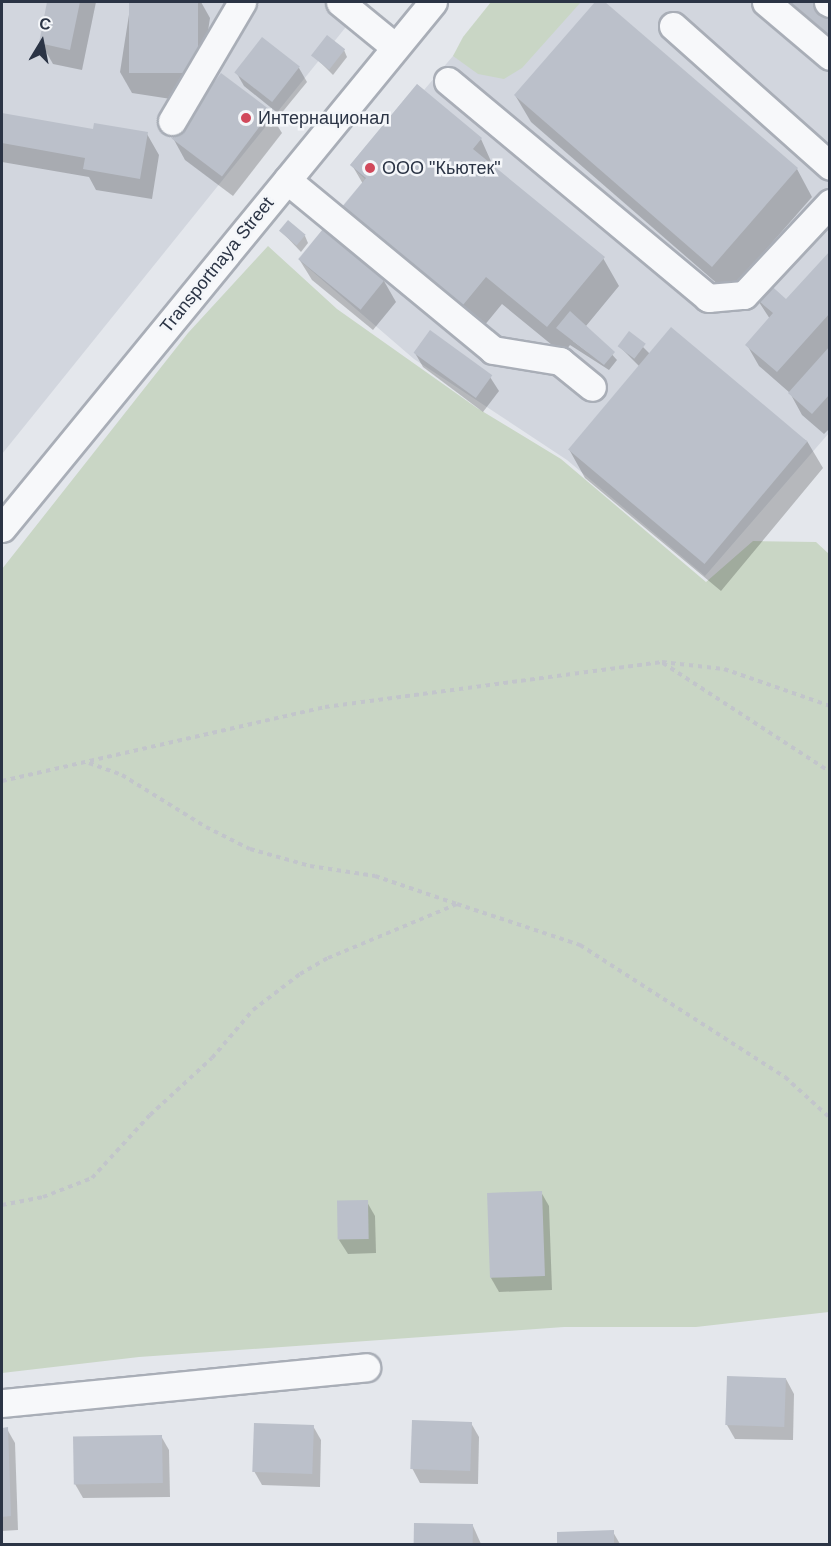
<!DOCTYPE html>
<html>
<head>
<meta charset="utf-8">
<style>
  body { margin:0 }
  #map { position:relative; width:831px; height:1546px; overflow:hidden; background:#e4e7ec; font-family:Helvetica,sans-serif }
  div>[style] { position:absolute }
  .built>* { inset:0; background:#d2d6de }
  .green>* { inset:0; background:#c9d6c5 }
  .shadow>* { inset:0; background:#0003 }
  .building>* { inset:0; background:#bbc0ca; transform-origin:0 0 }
  .path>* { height:4px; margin-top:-2px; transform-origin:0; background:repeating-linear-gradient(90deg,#c2c5cb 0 4.5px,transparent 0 9px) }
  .roads { filter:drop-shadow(2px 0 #a9aeb7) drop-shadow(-2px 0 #a9aeb7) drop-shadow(0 2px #a9aeb7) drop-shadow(0 -2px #a9aeb7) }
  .minor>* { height:27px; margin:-13.5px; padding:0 13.5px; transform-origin:13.5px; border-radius:13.5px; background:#f7f8fa }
  .dots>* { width:16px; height:16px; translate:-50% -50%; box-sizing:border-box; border:3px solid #f4f6f9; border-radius:50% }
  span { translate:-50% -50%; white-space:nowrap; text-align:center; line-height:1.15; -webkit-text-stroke:5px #f4f6f9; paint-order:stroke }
  .poi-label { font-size:18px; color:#2b3445 }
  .left { translate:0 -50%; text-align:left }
  .street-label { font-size:18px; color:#2b3445 }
  .frame { position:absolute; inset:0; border:3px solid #2b3445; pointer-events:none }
  .north { position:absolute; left:12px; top:12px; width:60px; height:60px; -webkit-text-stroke:4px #f4f6f9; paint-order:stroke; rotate:10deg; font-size:16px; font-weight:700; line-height:24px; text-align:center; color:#2b3445 }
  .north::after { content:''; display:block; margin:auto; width:21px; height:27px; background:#2b3445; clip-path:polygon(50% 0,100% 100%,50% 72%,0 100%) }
</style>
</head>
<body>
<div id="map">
  <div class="built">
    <i style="clip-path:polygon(2px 2px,366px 2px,2px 454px)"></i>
    <i style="clip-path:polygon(499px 2px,750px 2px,829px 70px,829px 433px,705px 576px,567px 460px,414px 359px,298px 259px,365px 179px,350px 165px,417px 84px,424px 90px)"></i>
  </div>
  <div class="green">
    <i style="clip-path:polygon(491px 2px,581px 2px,522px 68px,504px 79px,478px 74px,453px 56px,463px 37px)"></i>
    <i style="clip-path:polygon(268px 246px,337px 309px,477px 408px,561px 459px,706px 582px,753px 541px,816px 542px,829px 554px,829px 1312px,696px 1327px,564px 1327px,139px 1357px,2px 1373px,2px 569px,188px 333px)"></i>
  </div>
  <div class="shadow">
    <i style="clip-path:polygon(49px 2px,96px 2px,82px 70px,53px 64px,41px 43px)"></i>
    <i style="clip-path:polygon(131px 2px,201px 2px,210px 18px,197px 103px,132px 93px,120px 72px)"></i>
    <i style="clip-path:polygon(597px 2px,603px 2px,797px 169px,812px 197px,728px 293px,531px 122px,515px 95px)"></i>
    <i style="clip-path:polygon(769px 2px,815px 2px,830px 14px,830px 53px)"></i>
    <i style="clip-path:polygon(344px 50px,347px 57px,333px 75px,313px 55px)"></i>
    <i style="clip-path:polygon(299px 68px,307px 82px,280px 115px,244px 86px,236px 72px)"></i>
    <i style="clip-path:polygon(269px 112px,282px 133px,233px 196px,185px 160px,173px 138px)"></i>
    <i style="clip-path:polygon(2px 115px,94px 130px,147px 134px,159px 155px,152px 199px,96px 190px,89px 177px,2px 162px)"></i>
    <i style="clip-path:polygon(evenodd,481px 139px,494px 168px,603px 258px,619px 286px,586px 326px,617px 360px,609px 370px,570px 345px,563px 354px,502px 304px,479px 332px,360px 233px,345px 206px,363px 184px,352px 165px,481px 139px,575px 339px,589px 353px,573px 341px,575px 339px)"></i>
    <i style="clip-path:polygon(281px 231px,305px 236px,308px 243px,301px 252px)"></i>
    <i style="clip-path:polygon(830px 253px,830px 428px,824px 434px,802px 415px,790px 393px,759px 366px,747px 345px,770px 319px,755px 296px,786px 301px)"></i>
    <i style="clip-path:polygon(299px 259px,384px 281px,396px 302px,373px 330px,312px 280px)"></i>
    <i style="clip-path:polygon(629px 333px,650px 354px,807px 441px,823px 468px,721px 591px,585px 478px,570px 451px,640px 367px,619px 346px)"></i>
    <i style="clip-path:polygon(415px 353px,490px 377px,499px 391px,483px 412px,423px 367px)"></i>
    <i style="clip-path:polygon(541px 1192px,549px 1206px,552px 1290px,499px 1292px,491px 1278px)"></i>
    <i style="clip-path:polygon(367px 1202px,375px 1216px,376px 1253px,348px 1254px,339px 1240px)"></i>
    <i style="clip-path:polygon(786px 1379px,794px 1394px,793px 1440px,735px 1439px,727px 1425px)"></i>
    <i style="clip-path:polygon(471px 1423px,479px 1437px,478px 1484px,420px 1483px,412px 1468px)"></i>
    <i style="clip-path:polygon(313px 1426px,321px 1440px,320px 1487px,262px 1485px,254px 1471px)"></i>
    <i style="clip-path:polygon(2px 1429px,7px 1429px,15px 1443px,18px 1530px,2px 1531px)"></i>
    <i style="clip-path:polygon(161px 1436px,169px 1450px,170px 1497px,83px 1498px,75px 1484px)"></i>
    <i style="clip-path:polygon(415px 1524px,473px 1526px,481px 1544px,414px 1544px)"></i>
    <i style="clip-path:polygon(613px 1532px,620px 1544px,559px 1544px,559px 1533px)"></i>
  </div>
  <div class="building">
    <i style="clip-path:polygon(47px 2px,80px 2px,70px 50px,39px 43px)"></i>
    <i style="left:129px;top:2px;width:69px;height:71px"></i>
    <i style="clip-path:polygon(595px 2px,605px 2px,798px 168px,712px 267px,514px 95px)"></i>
    <i style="clip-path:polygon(780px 2px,817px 2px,830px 12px,830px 31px,823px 39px)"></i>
    <i style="left:327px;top:35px;width:23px;height:26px;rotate:38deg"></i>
    <i style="left:262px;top:37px;width:48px;height:45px;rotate:38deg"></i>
    <i style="left:221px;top:73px;width:63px;height:82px;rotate:37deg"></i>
    <i style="clip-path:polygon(417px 84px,482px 138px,473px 149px,605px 257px,547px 327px,486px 277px,463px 305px,343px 206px,366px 178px,350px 165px)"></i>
    <i style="clip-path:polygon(2px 113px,93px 129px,94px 123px,148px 132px,140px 179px,83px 169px,85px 158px,2px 143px)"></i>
    <i style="left:288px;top:220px;width:23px;height:14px;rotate:40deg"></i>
    <i style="left:323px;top:229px;width:80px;height:39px;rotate:39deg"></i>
    <i style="clip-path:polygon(830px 251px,830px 313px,777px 372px,745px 345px,773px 313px,753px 296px,766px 281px,786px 299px)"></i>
    <i style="clip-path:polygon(570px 311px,615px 352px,604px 365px,556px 328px)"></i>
    <i style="left:671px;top:327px;width:178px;height:160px;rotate:40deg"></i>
    <i style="left:430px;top:330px;width:77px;height:28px;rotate:36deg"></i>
    <i style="left:629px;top:331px;width:21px;height:19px;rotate:37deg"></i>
    <i style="clip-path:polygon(830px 346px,830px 394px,812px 414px,788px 393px)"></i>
    <i style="left:542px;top:1191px;width:85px;height:55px;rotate:88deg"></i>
    <i style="left:368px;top:1200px;width:39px;height:31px;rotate:89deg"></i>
    <i style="left:727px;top:1376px;width:59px;height:49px;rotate:2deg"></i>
    <i style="left:412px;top:1420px;width:60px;height:49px;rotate:2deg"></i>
    <i style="left:254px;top:1423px;width:60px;height:49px;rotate:2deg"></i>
    <i style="clip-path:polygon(8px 1427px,11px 1516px,2px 1517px,2px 1428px)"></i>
    <i style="left:162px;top:1435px;width:48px;height:89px;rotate:89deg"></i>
    <i style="left:414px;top:1523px;width:59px;height:21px;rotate:1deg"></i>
    <i style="clip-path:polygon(614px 1530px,614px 1544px,557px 1544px,557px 1532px)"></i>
  </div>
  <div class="path">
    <i style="left:663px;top:663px;width:199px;rotate:33.1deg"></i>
    <i style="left:89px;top:763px;width:35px;rotate:20deg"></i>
    <i style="left:122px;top:775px;width:99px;rotate:31.8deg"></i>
    <i style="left:206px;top:827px;width:49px;rotate:26.6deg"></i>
    <i style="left:250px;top:849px;width:62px;rotate:15.8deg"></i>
    <i style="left:310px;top:866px;width:66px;rotate:8.7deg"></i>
    <i style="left:375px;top:876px;width:87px;rotate:18.9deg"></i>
    <i style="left:2px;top:781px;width:331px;rotate:-12.9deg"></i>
    <i style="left:325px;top:707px;width:340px;rotate:-7.6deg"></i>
    <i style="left:662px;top:662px;width:62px;rotate:6.4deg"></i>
    <i style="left:724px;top:669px;width:112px;rotate:19.2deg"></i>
    <i style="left:2px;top:1205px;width:42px;rotate:-11deg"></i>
    <i style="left:43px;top:1197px;width:53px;rotate:-21.2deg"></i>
    <i style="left:92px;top:1178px;width:86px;rotate:-47.4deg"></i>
    <i style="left:150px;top:1115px;width:84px;rotate:-42.6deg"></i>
    <i style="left:212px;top:1058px;width:63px;rotate:-49.5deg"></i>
    <i style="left:253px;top:1010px;width:59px;rotate:-37.5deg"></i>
    <i style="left:300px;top:974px;width:32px;rotate:-30deg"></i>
    <i style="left:328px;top:958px;width:140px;rotate:-22.7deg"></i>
    <i style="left:457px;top:904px;width:130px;rotate:18.4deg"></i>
    <i style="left:580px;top:945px;width:244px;rotate:32.8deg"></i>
    <i style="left:785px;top:1077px;width:61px;rotate:42.3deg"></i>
  </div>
  <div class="roads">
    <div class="minor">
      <i style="left:340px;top:2px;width:71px;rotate:39.3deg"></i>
      <i style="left:766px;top:2px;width:84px;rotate:40.2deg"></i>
      <i style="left:828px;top:2px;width:2px;rotate:27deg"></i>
      <i style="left:673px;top:26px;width:210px;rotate:41.7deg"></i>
      <i style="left:448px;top:81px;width:339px;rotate:39.8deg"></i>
      <i style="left:708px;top:298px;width:36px;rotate:-5deg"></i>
      <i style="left:744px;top:295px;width:126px;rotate:-46.9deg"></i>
      <i style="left:172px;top:121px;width:138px;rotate:-59.5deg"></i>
      <i style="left:287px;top:180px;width:267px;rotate:39.5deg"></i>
      <i style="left:493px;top:350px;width:68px;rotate:9.3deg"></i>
      <i style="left:560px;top:361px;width:41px;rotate:39.1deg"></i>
      <i style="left:2px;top:528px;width:680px;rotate:-50.67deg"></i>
      <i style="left:2px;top:1403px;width:366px;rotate:-5.6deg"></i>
    </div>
  </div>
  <div class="dots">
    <i style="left:246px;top:118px;background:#d1495b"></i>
    <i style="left:370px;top:168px;background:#d1495b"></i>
  </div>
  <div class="poi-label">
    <span class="left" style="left:258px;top:118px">Интернационал</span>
    <span class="left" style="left:382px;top:168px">ООО "Кьютек"</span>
  </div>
  <div class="street-label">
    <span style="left:217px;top:265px;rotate:-51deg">Transportnaya Street</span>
  </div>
  <div class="frame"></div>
  <div class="north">С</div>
</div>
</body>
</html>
